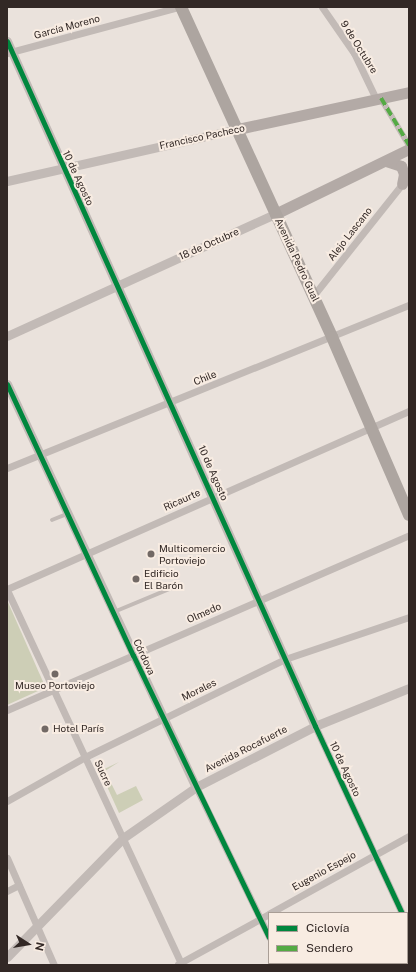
<!DOCTYPE html>
<html>
<head>
<meta charset="utf-8">
<style>
  body { margin:0 }
  #map { position:relative; width:416px; height:972px; overflow:hidden; background:#eae2dc; font-family:"Public Sans",sans-serif }
  div>[style] { position:absolute }
  .green>* { inset:0; background:#cdceb6 }
  .service>* { height:3.5px; margin:-1.75px; padding:0 1.75px; transform-origin:1.75px; border-radius:1.75px; background:#c2bab6 }
  .pedestrian>* { height:5.5px; margin:-2.75px; padding:0 2.75px; transform-origin:2.75px; border-radius:2.75px; background:#c2bab6 }
  .minor>* { height:7px; margin:-3.5px; padding:0 3.5px; transform-origin:3.5px; border-radius:3.5px; background:#c2bab6 }
  .tertiary>* { height:9px; margin:-4.5px; padding:0 4.5px; transform-origin:4.5px; border-radius:4.5px; background:#c2bab6 }
  .secondary>* { height:11px; margin:-5.5px; padding:0 5.5px; transform-origin:5.5px; border-radius:5.5px; background:#b3aaa6 }
  .trunk>* { height:12px; margin:-6px; padding:0 6px; transform-origin:6px; border-radius:6px; background:#ada5a0 }
  .quiet>* { height:4px; margin-top:-2px; transform-origin:0; background:repeating-linear-gradient(90deg,#54aa44 0 8px,transparent 0 12px) }
  .cycleway>* { height:5px; margin:-2.5px; padding:0 2.5px; transform-origin:2.5px; border-radius:2.5px; background:#00873e }
  .dots>* { width:11px; height:11px; translate:-50% -50%; box-sizing:border-box; border:2px solid #f8ece2; border-radius:50% }
  span { translate:-50% -50%; white-space:nowrap; text-align:center; line-height:1.15; -webkit-text-stroke:4px #f8ece2; paint-order:stroke }
  .street-label { font-size:10px; color:#322825 }
  .poi-label { font-size:10px; color:#322825 }
  .left { translate:0 -50%; text-align:left }
  .frame { position:absolute; inset:0; border:8px solid #322825; pointer-events:none }
  .legend { position:absolute; left:268px; top:912px; width:140px; height:52px; box-sizing:border-box; background:#f8ece2; border:1px solid #a99e96; margin:0; padding:5px 7px; list-style:none; font-size:12px; color:#322825 }
  .legend li { display:flex; align-items:center; gap:8px; height:20px }
  .legend b { width:20px; border:1px solid #a99e96 }
  .north { position:absolute; left:8px; top:924px; width:40px; height:40px; -webkit-text-stroke:3px #f8ece2; paint-order:stroke; rotate:102deg; font-size:11px; font-weight:700; line-height:16px; text-align:center; color:#322825 }
  .north::after { content:''; display:block; margin:auto; width:14px; height:18px; background:#322825; clip-path:polygon(50% 0,100% 100%,50% 72%,0 100%) }
</style>
</head>
<body>
<div id="map">
  <div class="green">
    <i style="clip-path:polygon(7px 600px,44px 684px,38px 691px,7px 705px)"></i>
    <i style="clip-path:polygon(119px 762px,105px 771px,117px 795px,136px 786px,143px 800px,119px 813px,100px 771px)"></i>
  </div>
  <div class="service">
    <i style="left:52px;top:520px;width:16px;rotate:-22deg"></i>
    <i style="left:114px;top:612px;width:65px;rotate:-22.6deg"></i>
  </div>
  <div class="pedestrian">
    <i style="left:381px;top:98px;width:55px;rotate:59.2deg"></i>
  </div>
  <div class="minor">
    <i style="left:322px;top:7px;width:56px;rotate:55.2deg"></i>
    <i style="left:354px;top:53px;width:51px;rotate:64.4deg"></i>
    <i style="left:7px;top:53px;width:178px;rotate:-15deg"></i>
    <i style="left:313px;top:296px;width:143px;rotate:-51.5deg"></i>
    <i style="left:402px;top:184px;width:9px;rotate:-36deg"></i>
    <i style="left:7px;top:468px;width:434px;rotate:-22.1deg"></i>
    <i style="left:7px;top:589px;width:440px;rotate:-23.9deg"></i>
    <i style="left:7px;top:590px;width:414px;rotate:65deg"></i>
    <i style="left:7px;top:710px;width:438px;rotate:-23.5deg"></i>
    <i style="left:315px;top:726px;width:206px;rotate:65.1deg"></i>
    <i style="left:196px;top:787px;width:167px;rotate:64deg"></i>
    <i style="left:7px;top:801px;width:90px;rotate:-29.4deg"></i>
    <i style="left:85px;top:757px;width:223px;rotate:-26.1deg"></i>
    <i style="left:285px;top:659px;width:131px;rotate:-18.7deg"></i>
    <i style="left:7px;top:858px;width:117px;rotate:66.3deg"></i>
    <i style="left:7px;top:891px;width:13px;rotate:-27deg"></i>
    <i style="left:270px;top:913px;width:159px;rotate:-29deg"></i>
    <i style="left:407px;top:923px;width:5px;rotate:68deg"></i>
    <i style="left:282px;top:963px;width:2px;rotate:63deg"></i>
    <i style="left:178px;top:964px;width:104px;rotate:-28.8deg"></i>
  </div>
  <div class="tertiary">
    <i style="left:7px;top:41px;width:751px;rotate:65.79deg"></i>
    <i style="left:7px;top:181px;width:237px;rotate:-12.7deg"></i>
    <i style="left:7px;top:336px;width:294px;rotate:-24.5deg"></i>
    <i style="left:7px;top:384px;width:445px;rotate:64.9deg"></i>
    <i style="left:7px;top:957px;width:166px;rotate:-45.7deg"></i>
    <i style="left:123px;top:838px;width:89px;rotate:-34.9deg"></i>
    <i style="left:196px;top:787px;width:134px;rotate:-27.1deg"></i>
    <i style="left:315px;top:726px;width:101px;rotate:-22deg"></i>
  </div>
  <div class="secondary">
    <i style="left:238px;top:129px;width:175px;rotate:-12.2deg"></i>
    <i style="left:386px;top:161px;width:16px;rotate:18deg"></i>
    <i style="left:401px;top:166px;width:9px;rotate:69deg"></i>
    <i style="left:404px;top:174px;width:10px;rotate:101deg"></i>
    <i style="left:275px;top:214px;width:149px;rotate:-25.9deg"></i>
  </div>
  <div class="trunk">
    <i style="left:181px;top:7px;width:363px;rotate:65.4deg"></i>
    <i style="left:332px;top:337px;width:194px;rotate:66.6deg"></i>
  </div>
  <div class="quiet">
    <i style="left:381px;top:98px;width:55px;rotate:59.2deg"></i>
  </div>
  <div class="cycleway">
    <i style="left:7px;top:41px;width:751px;rotate:65.79deg"></i>
    <i style="left:315px;top:726px;width:206px;rotate:65.1deg"></i>
    <i style="left:7px;top:384px;width:299px;rotate:65.1deg"></i>
    <i style="left:133px;top:655px;width:313px;rotate:64.3deg"></i>
  </div>
  <div class="dots">
    <i style="left:151px;top:554px;background:#726965"></i>
    <i style="left:136px;top:579px;background:#726965"></i>
    <i style="left:55px;top:674px;background:#726965"></i>
    <i style="left:45px;top:729px;background:#726965"></i>
  </div>
  <div class="street-label">
    <span style="left:67px;top:27px;rotate:-15deg">García Moreno</span>
    <span style="left:359px;top:47px;rotate:58deg">9 de Octubre</span>
    <span style="left:202px;top:137px;rotate:-12deg">Francisco Pacheco</span>
    <span style="left:78px;top:178px;rotate:65deg">10 de Agosto</span>
    <span style="left:350px;top:234px;rotate:-52deg">Alejo Lascano</span>
    <span style="left:209px;top:244px;rotate:-24deg">18 de Octubre</span>
    <span style="left:297px;top:260px;rotate:65deg">Avenida Pedro Gual</span>
    <span style="left:205px;top:378px;rotate:-22deg">Chile</span>
    <span style="left:213px;top:473px;rotate:66deg">10 de Agosto</span>
    <span style="left:182px;top:500px;rotate:-24deg">Ricaurte</span>
    <span style="left:204px;top:613px;rotate:-24deg">Olmedo</span>
    <span style="left:144px;top:657px;rotate:65deg">Córdova</span>
    <span style="left:199px;top:690px;rotate:-26deg">Morales</span>
    <span style="left:246px;top:749px;rotate:-27deg">Avenida Rocafuerte</span>
    <span style="left:345px;top:769px;rotate:65deg">10 de Agosto</span>
    <span style="left:103px;top:773px;rotate:65deg">Sucre</span>
    <span style="left:324px;top:871px;rotate:-29deg">Eugenio Espejo</span>
  </div>
  <div class="poi-label">
    <span class="left" style="left:159px;top:554px">Multicomercio<br>Portoviejo</span>
    <span class="left" style="left:144px;top:579px">Edificio<br>El Barón</span>
    <span style="left:55px;top:686px">Museo Portoviejo</span>
    <span class="left" style="left:53px;top:729px">Hotel París</span>
  </div>
  <div class="frame"></div>
  <ul class="legend">
  <li><b style="height:5px;background:#00873e"></b>Ciclovía</li>
  <li><b style="height:5px;background:#54aa44"></b>Sendero</li>
  </ul>
  <div class="north">N</div>
</div>
</body>
</html>
